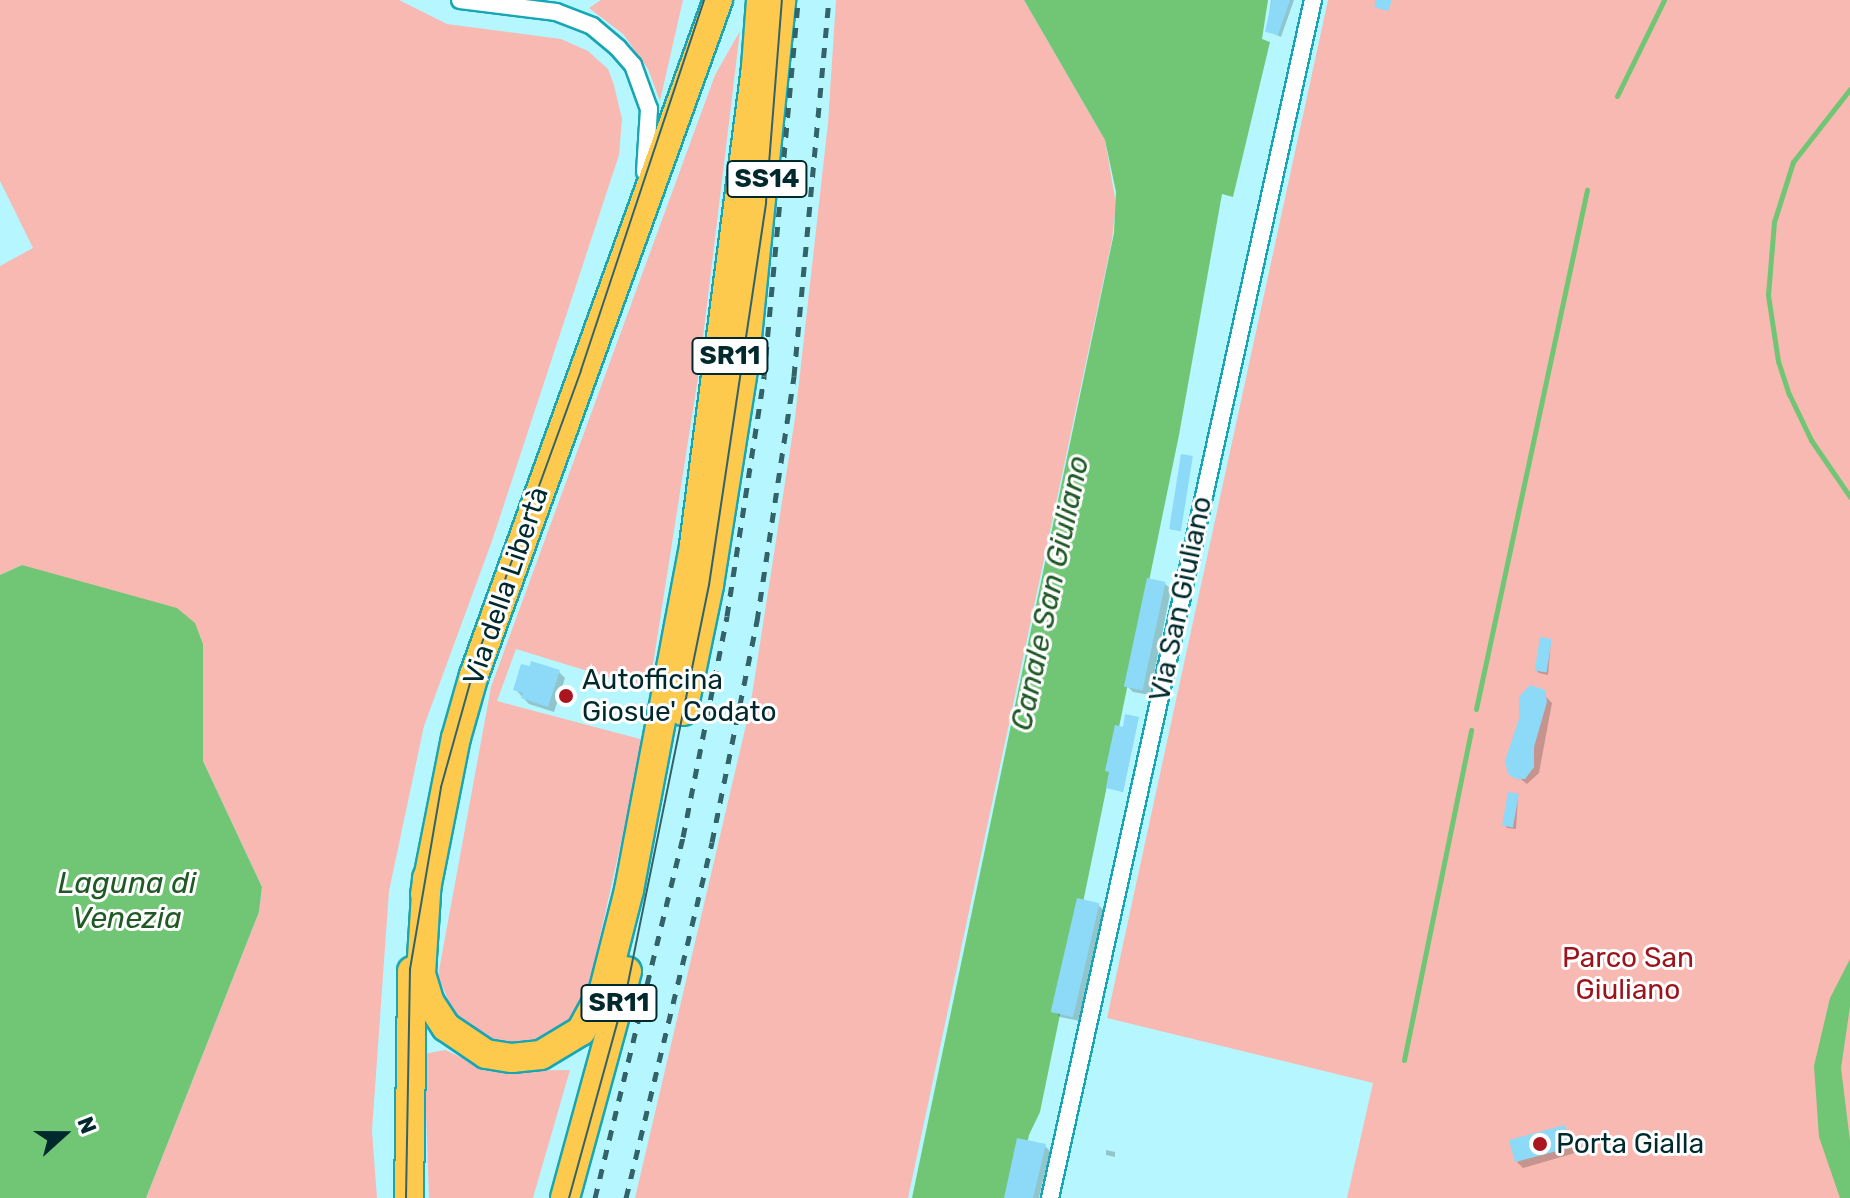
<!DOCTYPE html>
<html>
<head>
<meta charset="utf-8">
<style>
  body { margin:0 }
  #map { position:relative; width:1850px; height:1198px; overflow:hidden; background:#b6f7ff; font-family:Rubik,sans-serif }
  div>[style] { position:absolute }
  .green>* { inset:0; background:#f8b9b2 }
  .water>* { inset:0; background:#71c676 }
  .shadow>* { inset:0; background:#0003 }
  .stream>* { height:5px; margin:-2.5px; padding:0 2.5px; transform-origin:2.5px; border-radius:2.5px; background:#71c676 }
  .building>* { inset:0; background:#8cd9f8; transform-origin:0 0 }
  .roads { filter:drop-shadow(2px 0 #18a6b4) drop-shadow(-2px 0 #18a6b4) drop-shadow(0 2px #18a6b4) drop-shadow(0 -2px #18a6b4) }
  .street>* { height:16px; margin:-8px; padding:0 8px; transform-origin:8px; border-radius:8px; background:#fff }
  .highway>* { height:28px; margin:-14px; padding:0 14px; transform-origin:14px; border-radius:14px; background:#feca4e }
  .tram>* { height:2px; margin:-1px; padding:0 1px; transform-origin:1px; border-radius:1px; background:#336368 }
  .rail>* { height:5px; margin-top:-2.5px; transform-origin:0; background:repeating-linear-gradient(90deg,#336368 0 10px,transparent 0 20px) }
  .dots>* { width:22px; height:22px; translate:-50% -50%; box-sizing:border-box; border:4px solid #fff; border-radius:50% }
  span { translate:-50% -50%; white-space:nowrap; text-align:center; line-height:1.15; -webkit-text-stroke:6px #fff; paint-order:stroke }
  .shield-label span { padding:2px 6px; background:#fff; border:2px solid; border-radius:6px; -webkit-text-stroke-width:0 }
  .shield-label { font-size:26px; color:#00292d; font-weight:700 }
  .street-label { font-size:28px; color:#00292d }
  .poi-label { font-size:28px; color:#00292d }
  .left { translate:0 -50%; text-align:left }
  .park-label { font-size:28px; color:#9c131c }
  .water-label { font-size:30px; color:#205926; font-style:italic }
  .north { position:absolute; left:24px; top:1094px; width:80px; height:80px; -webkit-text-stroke:6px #fff; paint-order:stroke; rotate:69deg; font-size:22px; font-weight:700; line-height:32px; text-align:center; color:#00292d }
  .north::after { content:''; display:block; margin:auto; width:28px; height:36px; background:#00292d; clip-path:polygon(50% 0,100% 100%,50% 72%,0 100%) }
</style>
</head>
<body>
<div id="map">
  <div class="green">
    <i style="clip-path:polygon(0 0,399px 0,447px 24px,561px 39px,588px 51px,608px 69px,614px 85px,622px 119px,619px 155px,492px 541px,424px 726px,389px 891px,372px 1131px,377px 1198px,146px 1198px,259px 912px,262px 887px,203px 761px,201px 637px,22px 565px,0 575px,0 266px,33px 248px,0 181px)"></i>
    <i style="clip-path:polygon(601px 0,683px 0,660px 101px,648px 69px,623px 34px,589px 8px)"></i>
    <i style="clip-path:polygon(836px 0,1024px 0,1105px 140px,1116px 204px,1112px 240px,908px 1198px,635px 1198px,750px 708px,795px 418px,828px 123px)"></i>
    <i style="clip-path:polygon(1328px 0,1850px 0,1850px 1198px,1347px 1198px,1373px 1083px,1107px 1018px)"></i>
    <i style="clip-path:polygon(740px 31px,699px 371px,649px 690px,516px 649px,497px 701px,644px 740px,587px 994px,568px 1022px,531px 1042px,487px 1042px,455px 1016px,438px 976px,491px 687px,715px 75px)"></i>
    <i style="clip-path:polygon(445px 1050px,490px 1071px,570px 1070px,533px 1198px,429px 1198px,424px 1054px)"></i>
  </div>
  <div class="water">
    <i style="clip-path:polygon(1024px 0,1268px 0,1262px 39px,1270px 42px,1233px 197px,1222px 194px,1179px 435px,1040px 1112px,1029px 1135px,1015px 1198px,912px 1198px,1114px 233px,1116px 192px,1105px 140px)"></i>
    <i style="clip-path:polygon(22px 565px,177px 608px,195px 623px,203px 644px,203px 761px,262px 887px,259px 912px,146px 1198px,0 1198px,0 575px)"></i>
    <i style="clip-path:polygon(1850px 959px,1850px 1007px,1841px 1068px,1850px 1141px,1850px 1198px,1840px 1198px,1819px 1137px,1814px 1066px,1830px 998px)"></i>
  </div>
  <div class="shadow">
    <i style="clip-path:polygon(1271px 0,1294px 0,1281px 37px,1267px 31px)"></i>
    <i style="clip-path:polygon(1192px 458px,1180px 531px,1170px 529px)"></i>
    <i style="clip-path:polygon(1165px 584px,1171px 589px,1150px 695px,1133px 692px,1127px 686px)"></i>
    <i style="clip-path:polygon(1551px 641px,1548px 675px,1539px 673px,1535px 669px)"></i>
    <i style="clip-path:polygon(531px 669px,559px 672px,565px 678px,554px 712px,529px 704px,515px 689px)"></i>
    <i style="clip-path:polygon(1546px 697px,1552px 703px,1539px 773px,1527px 784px,1513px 773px)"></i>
    <i style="clip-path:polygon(1138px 719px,1123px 792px,1109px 788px,1124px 729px)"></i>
    <i style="clip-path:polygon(1518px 796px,1516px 829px,1507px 828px,1504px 824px)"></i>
    <i style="clip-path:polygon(1098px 905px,1104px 910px,1080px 1021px,1060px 1017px,1055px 1011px)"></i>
    <i style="clip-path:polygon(1564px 1128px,1575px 1153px,1523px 1168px,1517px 1162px)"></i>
    <i style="clip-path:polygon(1045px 1146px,1050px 1151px,1039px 1198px,1006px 1198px)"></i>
    <i style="clip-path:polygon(1106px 1150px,1115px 1152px,1115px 1157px,1106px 1155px)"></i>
  </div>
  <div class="stream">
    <i style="left:1850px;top:89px;width:93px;rotate:128deg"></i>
    <i style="left:1793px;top:162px;width:63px;rotate:107.6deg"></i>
    <i style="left:1774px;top:222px;width:73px;rotate:94.7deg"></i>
    <i style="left:1768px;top:295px;width:67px;rotate:81.4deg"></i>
    <i style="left:1778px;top:361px;width:35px;rotate:72deg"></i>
    <i style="left:1789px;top:394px;width:51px;rotate:64.4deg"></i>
    <i style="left:1811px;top:440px;width:69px;rotate:55.6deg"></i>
    <i style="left:1617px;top:96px;width:107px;rotate:-63.9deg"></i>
    <i style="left:1476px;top:709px;width:531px;rotate:-77.93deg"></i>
    <i style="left:1404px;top:1060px;width:337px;rotate:-78.5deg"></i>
  </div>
  <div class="building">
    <i style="clip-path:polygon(1272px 0,1290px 0,1278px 35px,1265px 32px)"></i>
    <i style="clip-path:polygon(1376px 0,1392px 0,1388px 11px,1374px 7px)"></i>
    <i style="left:1181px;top:454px;width:12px;height:76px;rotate:9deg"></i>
    <i style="left:1147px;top:578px;width:19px;height:111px;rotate:12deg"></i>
    <i style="left:1540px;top:637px;width:12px;height:34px;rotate:9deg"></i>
    <i style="clip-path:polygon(531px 661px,560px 670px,548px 707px,521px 698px,523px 693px,513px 690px,521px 664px,530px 666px)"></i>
    <i style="clip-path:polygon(1530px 685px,1545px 690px,1547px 702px,1534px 747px,1534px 767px,1525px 779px,1516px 779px,1508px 774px,1505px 761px,1519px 719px,1519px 697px)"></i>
    <i style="clip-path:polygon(1125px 714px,1139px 717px,1123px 792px,1106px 788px,1109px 772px,1105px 771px,1115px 725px,1123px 727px)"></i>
    <i style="left:1508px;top:792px;width:11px;height:34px;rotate:10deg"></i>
    <i style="left:1077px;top:898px;width:23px;height:117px;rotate:13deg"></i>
    <i style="left:1565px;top:1125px;width:23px;height:58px;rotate:75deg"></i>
    <i style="clip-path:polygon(1017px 1138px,1046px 1144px,1033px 1198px,1004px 1198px)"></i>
  </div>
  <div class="roads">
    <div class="street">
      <i style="left:460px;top:0;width:97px;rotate:7.1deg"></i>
      <i style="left:556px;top:12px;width:39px;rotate:21deg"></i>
      <i style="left:592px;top:26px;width:34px;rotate:40deg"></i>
      <i style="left:618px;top:48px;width:23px;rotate:49deg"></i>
      <i style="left:633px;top:65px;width:47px;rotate:70deg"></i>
      <i style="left:649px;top:109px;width:63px;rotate:93.6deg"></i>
      <i style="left:1050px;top:1198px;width:1227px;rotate:-77.62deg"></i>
    </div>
    <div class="highway">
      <i style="left:755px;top:80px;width:80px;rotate:-85.7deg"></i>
      <i style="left:683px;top:711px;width:129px;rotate:-78.3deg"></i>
      <i style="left:709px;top:585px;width:231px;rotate:-81deg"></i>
      <i style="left:745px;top:357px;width:359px;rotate:-84.2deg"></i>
      <i style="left:427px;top:878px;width:96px;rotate:93.6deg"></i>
      <i style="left:421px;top:974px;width:28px;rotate:73deg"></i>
      <i style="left:429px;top:1001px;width:31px;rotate:57deg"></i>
      <i style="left:446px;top:1027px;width:48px;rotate:34deg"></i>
      <i style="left:486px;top:1054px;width:26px;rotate:9deg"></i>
      <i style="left:512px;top:1058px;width:29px;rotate:-6deg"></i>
      <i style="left:541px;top:1055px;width:47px;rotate:-31deg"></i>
      <i style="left:581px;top:1031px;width:48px;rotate:-61.3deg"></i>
      <i style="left:604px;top:989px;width:102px;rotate:-75.8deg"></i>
      <i style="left:629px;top:890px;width:351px;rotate:-79.3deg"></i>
      <i style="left:694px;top:545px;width:487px;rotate:-82.6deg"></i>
      <i style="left:425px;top:894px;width:159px;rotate:-78.8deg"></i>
      <i style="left:456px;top:738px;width:66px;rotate:-74.1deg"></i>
      <i style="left:474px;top:675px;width:718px;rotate:-70.13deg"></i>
      <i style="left:409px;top:1198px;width:227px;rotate:-89.2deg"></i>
      <i style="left:565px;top:1198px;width:235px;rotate:-74.7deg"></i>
    </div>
  </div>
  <div class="tram">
    <i style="left:406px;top:1198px;width:229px;rotate:-89deg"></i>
    <i style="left:410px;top:969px;width:185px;rotate:-80.3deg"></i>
    <i style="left:441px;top:787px;width:141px;rotate:-74.4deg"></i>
    <i style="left:479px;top:651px;width:299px;rotate:-70deg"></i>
    <i style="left:581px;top:370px;width:390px;rotate:-71.6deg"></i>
    <i style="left:569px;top:1198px;width:218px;rotate:-74.6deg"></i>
    <i style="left:627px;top:988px;width:411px;rotate:-78.5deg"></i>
    <i style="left:709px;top:585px;width:387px;rotate:-81.5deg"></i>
    <i style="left:766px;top:202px;width:203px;rotate:-85.5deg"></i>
  </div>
  <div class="rail">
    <i style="left:595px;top:1198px;width:372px;rotate:-76.3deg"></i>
    <i style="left:683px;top:837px;width:225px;rotate:-78.7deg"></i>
    <i style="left:727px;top:616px;width:243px;rotate:-81.2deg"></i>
    <i style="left:764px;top:376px;width:378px;rotate:-84.8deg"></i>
    <i style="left:626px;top:1198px;width:366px;rotate:-76.4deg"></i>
    <i style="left:712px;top:842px;width:226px;rotate:-78.5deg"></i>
    <i style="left:757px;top:621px;width:248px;rotate:-81.4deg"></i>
    <i style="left:794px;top:376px;width:378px;rotate:-84.7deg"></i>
  </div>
  <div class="dots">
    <i style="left:566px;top:696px;background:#aa151f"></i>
    <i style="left:1540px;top:1144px;background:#aa151f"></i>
  </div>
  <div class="shield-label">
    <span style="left:767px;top:179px">SS14</span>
    <span style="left:730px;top:356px">SR11</span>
    <span style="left:619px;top:1003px">SR11</span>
  </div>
  <div class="street-label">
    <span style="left:506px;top:586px;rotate:-71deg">Via della Libertà</span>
    <span style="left:1181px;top:599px;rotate:-78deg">Via San Giuliano</span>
  </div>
  <div class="poi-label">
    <span class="left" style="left:582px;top:696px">Autofficina<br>Giosue' Codato</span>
    <span class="left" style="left:1556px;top:1144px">Porta Gialla</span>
  </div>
  <div class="park-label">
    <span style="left:1628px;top:974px">Parco San<br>Giuliano</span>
  </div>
  <div class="water-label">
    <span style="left:1050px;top:593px;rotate:-78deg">Canale San Giuliano</span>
    <span style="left:127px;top:900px">Laguna di<br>Venezia</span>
  </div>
  <div class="north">N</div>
</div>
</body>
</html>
